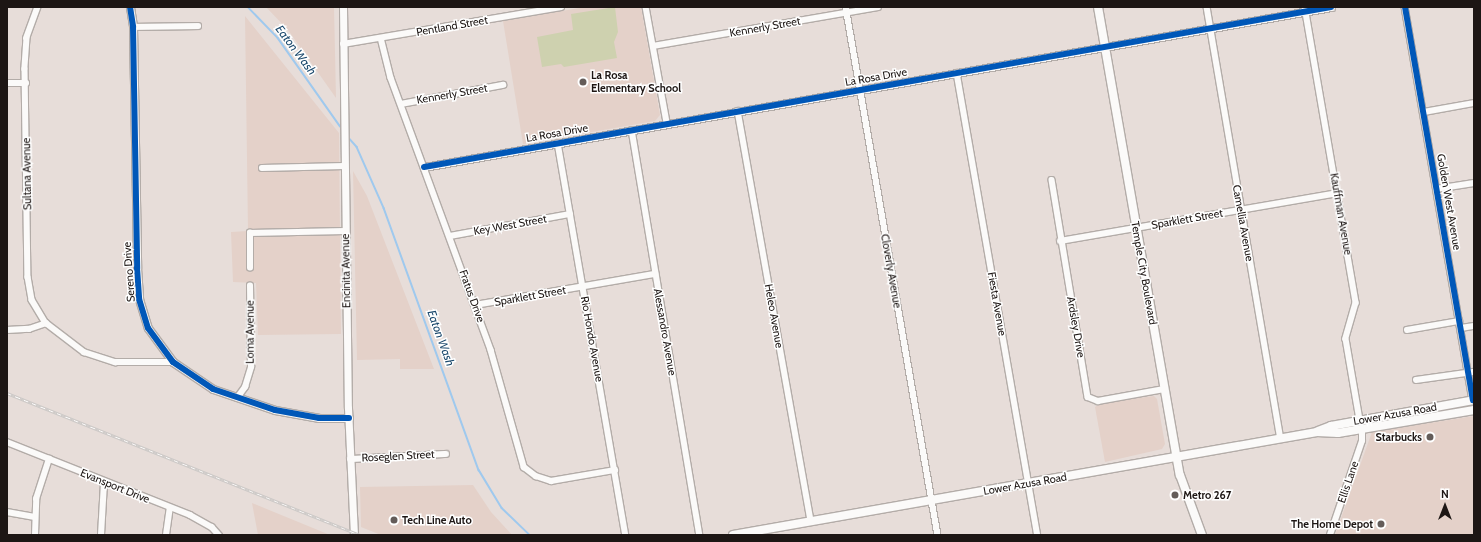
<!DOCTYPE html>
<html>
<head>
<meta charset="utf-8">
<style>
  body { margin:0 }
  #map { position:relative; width:1481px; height:542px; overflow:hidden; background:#e7ddd9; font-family:Cabin,sans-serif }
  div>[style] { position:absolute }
  .built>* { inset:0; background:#e4d1c9 }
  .green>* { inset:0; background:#ced1af }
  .stream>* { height:1.5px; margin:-0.75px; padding:0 0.75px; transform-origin:0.75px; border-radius:0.75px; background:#9fc9ee }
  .roads { filter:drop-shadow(1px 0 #b3aca8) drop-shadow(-1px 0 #b3aca8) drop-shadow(0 1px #b3aca8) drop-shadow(0 -1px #b3aca8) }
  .minor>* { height:5.5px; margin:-2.75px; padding:0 2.75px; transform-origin:2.75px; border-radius:2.75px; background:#fbfaf9 }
  .tertiary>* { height:7px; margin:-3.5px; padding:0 3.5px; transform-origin:3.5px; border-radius:3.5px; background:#fbfaf9 }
  .secondary>* { height:8px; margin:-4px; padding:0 4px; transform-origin:4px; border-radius:4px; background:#fbfaf9 }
  .rail>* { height:3px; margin-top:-1.5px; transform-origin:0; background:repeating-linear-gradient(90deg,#fff 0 4.5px,#ccc9c7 0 9px); box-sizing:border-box; border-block:1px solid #ccc9c7 }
  .cycleway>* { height:6px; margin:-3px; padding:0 3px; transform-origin:3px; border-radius:3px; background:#0057b8 }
  .dots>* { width:11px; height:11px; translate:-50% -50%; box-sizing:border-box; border:2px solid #fff; border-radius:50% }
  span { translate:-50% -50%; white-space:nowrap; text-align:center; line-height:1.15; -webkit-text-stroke:3px #fff; paint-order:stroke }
  .street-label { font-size:11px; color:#1d1614 }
  .poi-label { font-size:11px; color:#1d1614; font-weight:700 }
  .left { translate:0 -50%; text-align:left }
  .right { translate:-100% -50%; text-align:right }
  .water-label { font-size:12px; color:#1a486c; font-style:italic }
  .frame { position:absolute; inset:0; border:8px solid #1d1614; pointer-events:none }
  .north { position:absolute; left:1425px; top:486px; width:40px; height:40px; -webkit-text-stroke:3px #fff; paint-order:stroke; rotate:0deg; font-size:11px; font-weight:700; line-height:16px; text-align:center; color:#1d1614 }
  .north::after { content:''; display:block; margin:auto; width:14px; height:18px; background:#1d1614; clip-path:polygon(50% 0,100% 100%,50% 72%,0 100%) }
</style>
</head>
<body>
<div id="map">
  <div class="built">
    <i style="clip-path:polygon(266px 7px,334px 7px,336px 98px,288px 30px)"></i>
    <i style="clip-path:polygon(585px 7px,641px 7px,660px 115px,655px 121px,523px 144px,503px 21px)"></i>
    <i style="clip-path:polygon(245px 16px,339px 133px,341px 334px,258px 335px,256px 283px,233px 282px,231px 232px,248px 231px)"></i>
    <i style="clip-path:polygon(353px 171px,367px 196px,434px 369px,400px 369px,400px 359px,357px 360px)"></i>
    <i style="clip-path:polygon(1154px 396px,1157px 399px,1165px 444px,1162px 449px,1105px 462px,1095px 407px,1101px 403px)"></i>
    <i style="clip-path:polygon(1474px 416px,1474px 535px,1335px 535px,1372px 432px)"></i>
    <i style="clip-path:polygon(473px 485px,491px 512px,512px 535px,381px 535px,361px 527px,360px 487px)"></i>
    <i style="clip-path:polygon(252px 503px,330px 535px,258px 535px)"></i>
  </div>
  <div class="green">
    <i style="clip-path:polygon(615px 7px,618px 32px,614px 42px,617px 58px,564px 67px,561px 64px,542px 67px,537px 37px,573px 30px,571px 14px)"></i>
  </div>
  <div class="stream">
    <i style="left:248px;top:7px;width:43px;rotate:45.9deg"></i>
    <i style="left:278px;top:38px;width:108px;rotate:54.8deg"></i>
    <i style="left:349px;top:138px;width:12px;rotate:48deg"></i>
    <i style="left:357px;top:147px;width:67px;rotate:66.1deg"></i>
    <i style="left:384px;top:208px;width:279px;rotate:70.1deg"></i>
    <i style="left:479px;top:470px;width:44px;rotate:58.8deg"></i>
    <i style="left:502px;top:508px;width:39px;rotate:44deg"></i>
  </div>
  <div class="roads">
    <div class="minor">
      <i style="left:38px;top:7px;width:33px;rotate:110deg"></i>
      <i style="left:27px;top:38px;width:31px;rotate:94deg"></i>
      <i style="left:25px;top:69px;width:208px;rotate:89.2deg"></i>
      <i style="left:28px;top:277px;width:23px;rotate:80deg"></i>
      <i style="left:32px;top:300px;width:27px;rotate:59deg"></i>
      <i style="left:46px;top:323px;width:48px;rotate:37.3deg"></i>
      <i style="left:84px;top:352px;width:33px;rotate:18deg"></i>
      <i style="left:115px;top:362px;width:58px"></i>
      <i style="left:646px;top:7px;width:118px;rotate:79.7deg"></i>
      <i style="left:846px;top:7px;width:536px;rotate:80.12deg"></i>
      <i style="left:1207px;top:7px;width:438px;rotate:80.3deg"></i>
      <i style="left:1305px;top:7px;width:300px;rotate:80.2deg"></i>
      <i style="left:1356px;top:303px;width:37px;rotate:106deg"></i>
      <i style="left:1346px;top:339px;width:82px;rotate:80.2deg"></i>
      <i style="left:1405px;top:7px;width:399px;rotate:80.2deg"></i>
      <i style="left:133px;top:27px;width:65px;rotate:-0.9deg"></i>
      <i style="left:381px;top:38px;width:41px;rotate:76deg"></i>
      <i style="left:391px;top:78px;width:290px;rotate:69.8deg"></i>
      <i style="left:491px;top:350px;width:122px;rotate:74.2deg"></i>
      <i style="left:524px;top:467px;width:15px;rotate:37deg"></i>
      <i style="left:536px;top:476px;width:16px;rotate:18deg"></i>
      <i style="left:551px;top:481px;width:65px;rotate:-9.8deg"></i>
      <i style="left:343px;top:44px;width:221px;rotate:-9.6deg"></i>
      <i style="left:653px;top:46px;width:228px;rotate:-9.8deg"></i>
      <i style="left:957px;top:73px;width:469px;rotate:80.1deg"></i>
      <i style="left:7px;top:83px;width:19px"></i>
      <i style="left:401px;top:104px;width:104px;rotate:-10.6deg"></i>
      <i style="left:738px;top:111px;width:416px;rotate:79.9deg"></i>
      <i style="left:1424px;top:112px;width:51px;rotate:-10.2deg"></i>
      <i style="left:632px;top:130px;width:411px;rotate:80.5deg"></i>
      <i style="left:558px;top:143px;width:398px;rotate:80.2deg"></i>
      <i style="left:262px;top:168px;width:82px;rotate:-1.4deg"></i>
      <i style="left:1052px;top:180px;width:220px;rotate:80.6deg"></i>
      <i style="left:1088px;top:397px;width:11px;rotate:22deg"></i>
      <i style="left:1098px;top:401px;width:67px;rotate:-10.3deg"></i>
      <i style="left:1436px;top:189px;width:38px;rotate:-9deg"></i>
      <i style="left:450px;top:236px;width:122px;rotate:-10.4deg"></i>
      <i style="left:1060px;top:241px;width:282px;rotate:-9.8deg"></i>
      <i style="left:250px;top:268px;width:35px;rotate:-90deg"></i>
      <i style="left:250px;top:233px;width:95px;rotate:-1.2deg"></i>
      <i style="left:475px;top:305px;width:183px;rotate:-9.8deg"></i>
      <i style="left:1461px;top:328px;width:13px;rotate:-9deg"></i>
      <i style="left:7px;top:330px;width:22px;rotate:-3deg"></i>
      <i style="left:29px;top:329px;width:18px;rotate:-19deg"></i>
      <i style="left:1407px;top:330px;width:53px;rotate:-9.8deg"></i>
      <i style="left:1416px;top:380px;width:59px;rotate:-7.9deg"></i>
      <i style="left:237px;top:398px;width:14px;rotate:-54deg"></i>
      <i style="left:245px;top:387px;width:21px;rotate:-73deg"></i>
      <i style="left:251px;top:367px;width:81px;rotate:-90.7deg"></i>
      <i style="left:7px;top:442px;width:197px;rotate:21.7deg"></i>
      <i style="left:190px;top:515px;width:25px;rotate:29deg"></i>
      <i style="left:212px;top:527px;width:11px;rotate:49deg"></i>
      <i style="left:350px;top:459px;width:96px;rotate:-3deg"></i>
      <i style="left:7px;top:512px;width:28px;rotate:10deg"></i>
      <i style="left:35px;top:535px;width:36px;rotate:-88deg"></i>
      <i style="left:36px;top:499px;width:42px;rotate:-72deg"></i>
      <i style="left:101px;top:535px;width:52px;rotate:-86.7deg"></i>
      <i style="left:166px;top:535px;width:27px;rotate:-82deg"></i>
      <i style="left:1330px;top:535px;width:99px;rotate:-71.2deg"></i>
      <i style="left:1362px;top:441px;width:12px;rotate:-90deg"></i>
    </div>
    <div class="tertiary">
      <i style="left:130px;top:7px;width:20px;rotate:81deg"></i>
      <i style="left:133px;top:27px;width:241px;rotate:89deg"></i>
      <i style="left:137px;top:268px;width:31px;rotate:86deg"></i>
      <i style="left:139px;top:299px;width:30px;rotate:73deg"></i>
      <i style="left:148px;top:328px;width:42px;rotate:53.7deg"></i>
      <i style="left:173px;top:362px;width:48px;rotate:34deg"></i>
      <i style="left:213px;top:389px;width:65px;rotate:18.7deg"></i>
      <i style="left:275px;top:410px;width:45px;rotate:10.3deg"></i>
      <i style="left:319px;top:418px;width:30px"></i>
      <i style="left:343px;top:7px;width:401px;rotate:89.3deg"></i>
      <i style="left:348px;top:408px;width:127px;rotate:87.3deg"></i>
      <i style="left:424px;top:167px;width:921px;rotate:-10deg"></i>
    </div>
    <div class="secondary">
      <i style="left:1098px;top:7px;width:475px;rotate:80.1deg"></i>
      <i style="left:1180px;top:475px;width:64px;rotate:69.9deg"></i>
      <i style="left:1318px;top:431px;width:14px;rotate:-21deg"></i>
      <i style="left:1331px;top:426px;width:145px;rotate:-10.3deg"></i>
      <i style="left:733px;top:535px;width:593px;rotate:-10deg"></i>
      <i style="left:1317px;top:432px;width:21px;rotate:3deg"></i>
      <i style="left:1338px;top:433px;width:138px;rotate:-9.6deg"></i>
    </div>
  </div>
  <div class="rail">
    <i style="left:7px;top:393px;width:381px;rotate:21.9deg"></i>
  </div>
  <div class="cycleway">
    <i style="left:130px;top:7px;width:20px;rotate:81deg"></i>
    <i style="left:133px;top:27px;width:241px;rotate:89deg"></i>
    <i style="left:137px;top:268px;width:31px;rotate:86deg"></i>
    <i style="left:139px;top:299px;width:30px;rotate:73deg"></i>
    <i style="left:148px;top:328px;width:42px;rotate:53.7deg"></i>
    <i style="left:173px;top:362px;width:48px;rotate:34deg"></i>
    <i style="left:213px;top:389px;width:65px;rotate:18.7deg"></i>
    <i style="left:275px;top:410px;width:45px;rotate:10.3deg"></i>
    <i style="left:319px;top:418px;width:30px"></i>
    <i style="left:1405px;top:7px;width:399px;rotate:80.2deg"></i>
    <i style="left:424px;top:167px;width:921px;rotate:-10deg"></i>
  </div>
  <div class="dots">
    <i style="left:583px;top:82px;background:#645c59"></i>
    <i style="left:1430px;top:437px;background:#645c59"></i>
    <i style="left:1175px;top:495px;background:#645c59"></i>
    <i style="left:394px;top:520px;background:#645c59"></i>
    <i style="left:1381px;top:524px;background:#645c59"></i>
  </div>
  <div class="street-label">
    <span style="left:452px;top:26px;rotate:-10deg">Pentland Street</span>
    <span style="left:765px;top:27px;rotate:-10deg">Kennerly Street</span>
    <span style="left:876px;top:77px;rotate:-10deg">La Rosa Drive</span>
    <span style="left:452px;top:94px;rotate:-10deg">Kennerly Street</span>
    <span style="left:557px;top:133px;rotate:-10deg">La Rosa Drive</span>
    <span style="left:27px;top:174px;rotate:-91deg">Sultana Avenue</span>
    <span style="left:1449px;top:202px;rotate:80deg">Golden West Avenue</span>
    <span style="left:1341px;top:214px;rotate:80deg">Kauffman Avenue</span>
    <span style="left:1187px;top:219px;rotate:-10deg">Sparklett Street</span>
    <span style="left:1243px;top:223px;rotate:80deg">Camellia Avenue</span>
    <span style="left:510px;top:225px;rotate:-10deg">Key West Street</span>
    <span style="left:346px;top:271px;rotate:-91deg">Encinita Avenue</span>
    <span style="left:891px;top:271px;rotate:80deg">Cloverly Avenue</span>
    <span style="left:129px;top:272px;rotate:-94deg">Sereno Drive</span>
    <span style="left:1144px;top:273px;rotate:80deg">Temple City Boulevard</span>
    <span style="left:472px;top:296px;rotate:70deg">Fratus Drive</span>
    <span style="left:530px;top:296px;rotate:-10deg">Sparklett Street</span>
    <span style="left:997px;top:304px;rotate:80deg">Fiesta Avenue</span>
    <span style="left:774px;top:316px;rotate:80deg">Heleo Avenue</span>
    <span style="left:1076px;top:327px;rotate:80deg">Ardsley Drive</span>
    <span style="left:250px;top:332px;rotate:-90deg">Loma Avenue</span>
    <span style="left:665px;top:332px;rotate:80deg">Alessandro Avenue</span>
    <span style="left:592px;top:339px;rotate:80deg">Rio Hondo Avenue</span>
    <span style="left:1395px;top:414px;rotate:-10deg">Lower Azusa Road</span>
    <span style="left:398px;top:456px;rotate:-3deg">Roseglen Street</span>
    <span style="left:1348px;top:482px;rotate:-71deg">Ellis Lane</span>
    <span style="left:1025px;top:484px;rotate:-10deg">Lower Azusa Road</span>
    <span style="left:115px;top:486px;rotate:22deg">Evansport Drive</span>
  </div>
  <div class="poi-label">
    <span class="left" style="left:591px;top:82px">La Rosa<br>Elementary School</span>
    <span class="right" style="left:1422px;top:437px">Starbucks</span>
    <span class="left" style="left:1183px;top:495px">Metro 267</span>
    <span class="left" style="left:402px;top:520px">Tech Line Auto</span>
    <span class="right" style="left:1373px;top:524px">The Home Depot</span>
  </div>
  <div class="water-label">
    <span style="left:296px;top:50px;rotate:53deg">Eaton Wash</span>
    <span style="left:441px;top:338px;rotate:70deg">Eaton Wash</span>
  </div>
  <div class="frame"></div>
  <div class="north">N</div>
</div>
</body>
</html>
